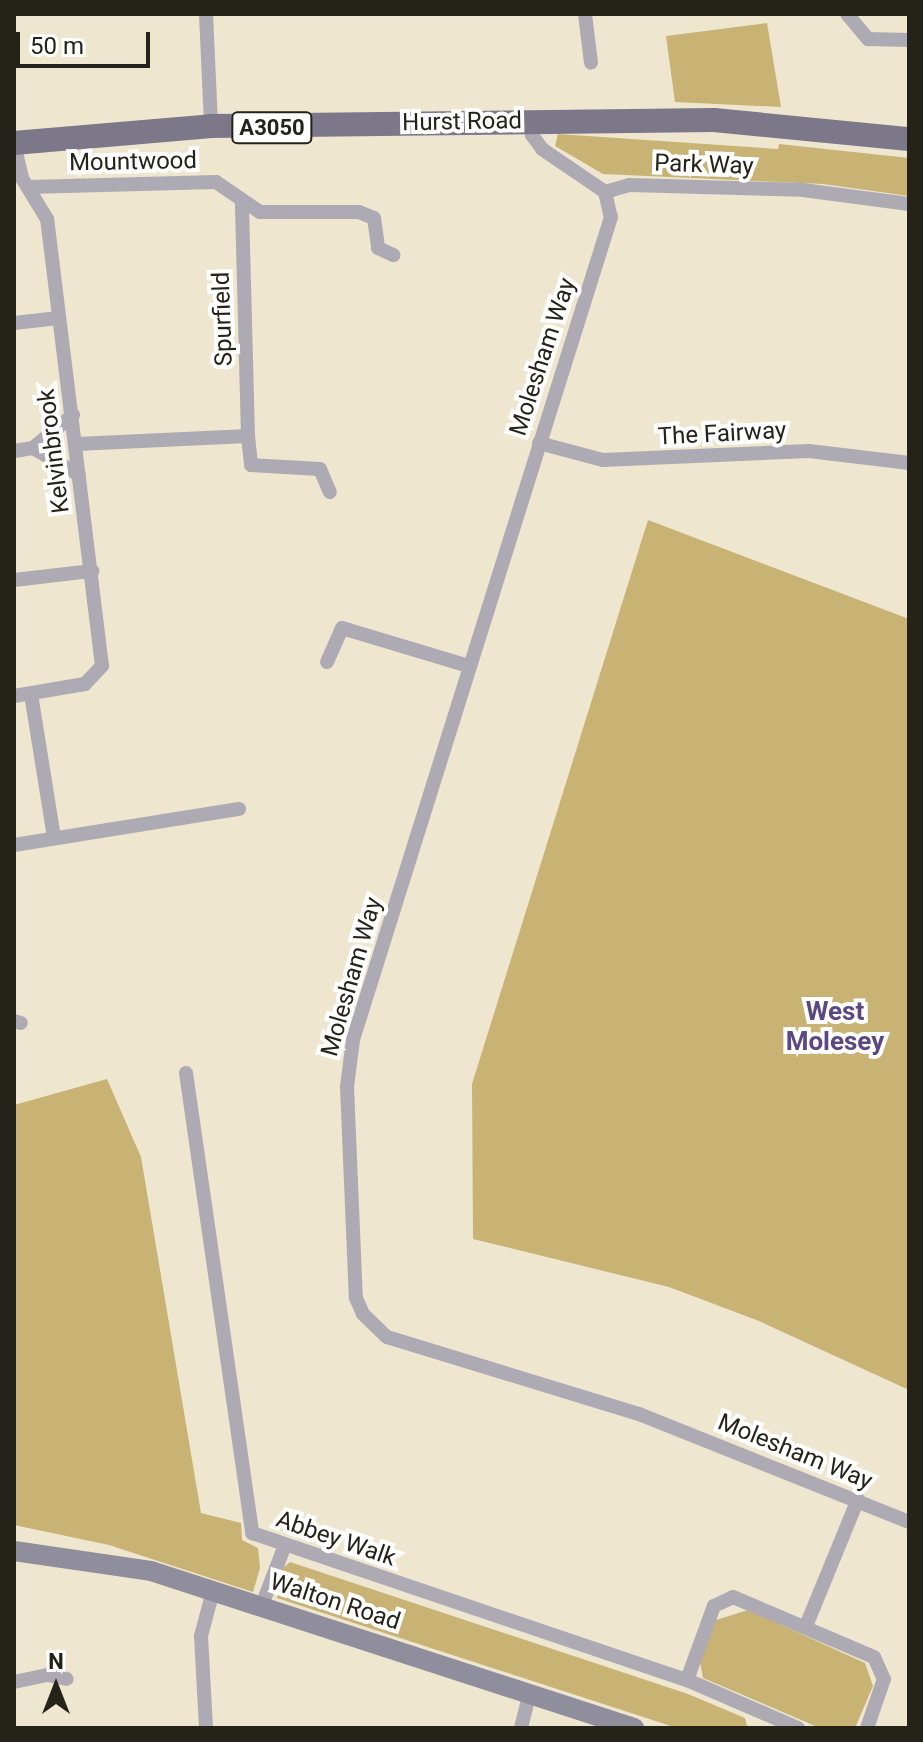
<!DOCTYPE html>
<html>
<head>
<meta charset="utf-8">
<style>
  body { margin:0 }
  #map { position:relative; width:923px; height:1742px; overflow:hidden; background:#eee6cf; font-family:Roboto,sans-serif }
  div>[style] { position:absolute }
  .green>* { inset:0; background:#c8b375 }
  .street>* { height:14px; margin:-7px; padding:0 7px; transform-origin:7px; border-radius:7px; background:#adaab4 }
  .secondary>* { height:20px; margin:-10px; padding:0 10px; transform-origin:10px; border-radius:10px; background:#908d9c }
  .primary>* { height:24px; margin:-12px; padding:0 12px; transform-origin:12px; border-radius:12px; background:#7c788a }
  span { translate:-50% -50%; white-space:nowrap; text-align:center; line-height:1.15; -webkit-text-stroke:8px #fff; paint-order:stroke }
  .shield-label span { padding:2px 6px; background:#fff; border:2px solid; border-radius:6px; -webkit-text-stroke-width:0 }
  .shield-label { font-size:22px; color:#25221a; font-weight:700 }
  .street-label { font-size:24px; color:#25221a }
  .neighbourhood-label { font-size:26px; color:#5a4784; font-weight:700 }
  .frame { position:absolute; inset:0; border:16px solid #25221a; pointer-events:none }
  .north { position:absolute; left:16px; top:1646px; width:80px; height:80px; -webkit-text-stroke:6px #fff; paint-order:stroke; rotate:0deg; font-size:22px; font-weight:700; line-height:32px; text-align:center; color:#25221a }
  .north::after { content:''; display:block; margin:auto; width:28px; height:36px; background:#25221a; clip-path:polygon(50% 0,100% 100%,50% 72%,0 100%) }
  .scale { position:absolute; left:16px; top:32px; width:134px; height:36px; box-sizing:border-box; border:4px solid #25221a; border-top:0; padding-left:10px; font-size:24px; line-height:28px; white-space:nowrap; color:#25221a; -webkit-text-stroke:6px #fff; paint-order:stroke }
</style>
</head>
<body>
<div id="map">
  <div class="green">
    <i style="clip-path:polygon(767px 23px,781px 107px,675px 102px,666px 36px)"></i>
    <i style="clip-path:polygon(558px 134px,778px 149px,779px 144px,909px 158px,909px 196px,823px 184px,603px 174px,555px 146px)"></i>
    <i style="clip-path:polygon(648px 520px,909px 619px,909px 1390px,759px 1321px,669px 1287px,473px 1239px,472px 1084px)"></i>
    <i style="clip-path:polygon(107px 1079px,141px 1157px,201px 1513px,241px 1523px,242px 1540px,258px 1548px,260px 1568px,253px 1592px,109px 1545px,14px 1525px,14px 1105px)"></i>
    <i style="clip-path:polygon(290px 1562px,688px 1694px,745px 1718px,747px 1726px,677px 1728px,277px 1598px,283px 1568px)"></i>
    <i style="clip-path:polygon(748px 1610px,865px 1663px,873px 1686px,855px 1728px,820px 1728px,703px 1678px,700px 1662px,716px 1620px)"></i>
  </div>
  <div class="street">
    <i style="left:206px;top:14px;width:112px;rotate:87.4deg"></i>
    <i style="left:585px;top:14px;width:49px;rotate:83deg"></i>
    <i style="left:847px;top:14px;width:33px;rotate:50deg"></i>
    <i style="left:868px;top:39px;width:41px;rotate:1.4deg"></i>
    <i style="left:531px;top:121px;width:14px;rotate:86deg"></i>
    <i style="left:532px;top:135px;width:17px;rotate:54deg"></i>
    <i style="left:542px;top:149px;width:76px;rotate:34.3deg"></i>
    <i style="left:605px;top:192px;width:26px;rotate:77deg"></i>
    <i style="left:611px;top:217px;width:862px;rotate:107.41deg"></i>
    <i style="left:353px;top:1040px;width:47px;rotate:97.3deg"></i>
    <i style="left:347px;top:1087px;width:211px;rotate:87.6deg"></i>
    <i style="left:356px;top:1298px;width:17px;rotate:66deg"></i>
    <i style="left:363px;top:1314px;width:33px;rotate:44deg"></i>
    <i style="left:387px;top:1337px;width:264px;rotate:17deg"></i>
    <i style="left:639px;top:1414px;width:291px;rotate:21.8deg"></i>
    <i style="left:28px;top:187px;width:188px;rotate:-1.5deg"></i>
    <i style="left:216px;top:182px;width:53px;rotate:34.3deg"></i>
    <i style="left:260px;top:212px;width:99px"></i>
    <i style="left:359px;top:212px;width:16px;rotate:22deg"></i>
    <i style="left:374px;top:218px;width:30px;rotate:82deg"></i>
    <i style="left:378px;top:248px;width:17px;rotate:25deg"></i>
    <i style="left:605px;top:192px;width:25px;rotate:-16deg"></i>
    <i style="left:629px;top:185px;width:174px;rotate:1.6deg"></i>
    <i style="left:803px;top:190px;width:107px;rotate:7.5deg"></i>
    <i style="left:14px;top:323px;width:45px;rotate:-6.3deg"></i>
    <i style="left:248px;top:436px;width:29px;rotate:84deg"></i>
    <i style="left:251px;top:465px;width:69px;rotate:3.3deg"></i>
    <i style="left:320px;top:469px;width:25px;rotate:67deg"></i>
    <i style="left:539px;top:443px;width:66px;rotate:14.9deg"></i>
    <i style="left:603px;top:460px;width:206px;rotate:-2.5deg"></i>
    <i style="left:809px;top:451px;width:101px;rotate:6.8deg"></i>
    <i style="left:77px;top:444px;width:171px;rotate:-2.7deg"></i>
    <i style="left:248px;top:436px;width:235px;rotate:-91.5deg"></i>
    <i style="left:33px;top:448px;width:53px;rotate:30.4deg"></i>
    <i style="left:14px;top:451px;width:19px;rotate:-9deg"></i>
    <i style="left:33px;top:448px;width:52px;rotate:-39.5deg"></i>
    <i style="left:14px;top:580px;width:79px;rotate:-6.6deg"></i>
    <i style="left:327px;top:662px;width:37px;rotate:-66deg"></i>
    <i style="left:342px;top:628px;width:133px;rotate:16.7deg"></i>
    <i style="left:31px;top:694px;width:146px;rotate:80.9deg"></i>
    <i style="left:14px;top:696px;width:72px;rotate:-9.6deg"></i>
    <i style="left:85px;top:684px;width:25px;rotate:-47deg"></i>
    <i style="left:102px;top:666px;width:450px;rotate:-97deg"></i>
    <i style="left:47px;top:219px;width:48px;rotate:-121.4deg"></i>
    <i style="left:22px;top:178px;width:36px;rotate:-103deg"></i>
    <i style="left:14px;top:845px;width:228px;rotate:-9.1deg"></i>
    <i style="left:14px;top:1021px;width:7px;rotate:16deg"></i>
    <i style="left:186px;top:1073px;width:465px;rotate:81.8deg"></i>
    <i style="left:252px;top:1533px;width:459px;rotate:18.7deg"></i>
    <i style="left:687px;top:1680px;width:121px;rotate:23.4deg"></i>
    <i style="left:262px;top:1605px;width:64px;rotate:-69deg"></i>
    <i style="left:806px;top:1626px;width:137px;rotate:-67.7deg"></i>
    <i style="left:687px;top:1680px;width:79px;rotate:-70deg"></i>
    <i style="left:714px;top:1606px;width:21px;rotate:-25deg"></i>
    <i style="left:733px;top:1597px;width:153px;rotate:23.1deg"></i>
    <i style="left:874px;top:1657px;width:24px;rotate:66deg"></i>
    <i style="left:884px;top:1679px;width:52px;rotate:109.1deg"></i>
    <i style="left:14px;top:1682px;width:35px;rotate:-12deg"></i>
    <i style="left:48px;top:1675px;width:19px;rotate:12deg"></i>
    <i style="left:206px;top:1728px;width:92px;rotate:-93.1deg"></i>
    <i style="left:201px;top:1636px;width:47px;rotate:-75.1deg"></i>
    <i style="left:521px;top:1728px;width:37px;rotate:-76deg"></i>
  </div>
  <div class="secondary">
    <i style="left:14px;top:1551px;width:138px;rotate:8.3deg"></i>
    <i style="left:151px;top:1571px;width:508px;rotate:18.01deg"></i>
  </div>
  <div class="primary">
    <i style="left:14px;top:143px;width:198px;rotate:-4.9deg"></i>
    <i style="left:211px;top:126px;width:503px;rotate:-0.68deg"></i>
    <i style="left:714px;top:120px;width:196px;rotate:5.6deg"></i>
  </div>
  <div class="shield-label">
    <span style="left:272px;top:128px">A3050</span>
  </div>
  <div class="street-label">
    <span style="left:462px;top:122px;rotate:-1deg">Hurst Road</span>
    <span style="left:133px;top:162px;rotate:-1deg">Mountwood</span>
    <span style="left:704px;top:165px;rotate:2deg">Park Way</span>
    <span style="left:223px;top:319px;rotate:-92deg">Spurfield</span>
    <span style="left:543px;top:357px;rotate:-72deg">Molesham Way</span>
    <span style="left:722px;top:434px;rotate:-3deg">The Fairway</span>
    <span style="left:54px;top:451px;rotate:-97deg">Kelvinbrook</span>
    <span style="left:352px;top:977px;rotate:-74deg">Molesham Way</span>
    <span style="left:795px;top:1452px;rotate:22deg">Molesham Way</span>
    <span style="left:336px;top:1539px;rotate:19deg">Abbey Walk</span>
    <span style="left:335px;top:1602px;rotate:18deg">Walton Road</span>
  </div>
  <div class="neighbourhood-label">
    <span style="left:835px;top:1027px">West<br>Molesey</span>
  </div>
  <div class="frame"></div>
  <div class="north">N</div>
  <div class="scale">50 m</div>
</div>
</body>
</html>
